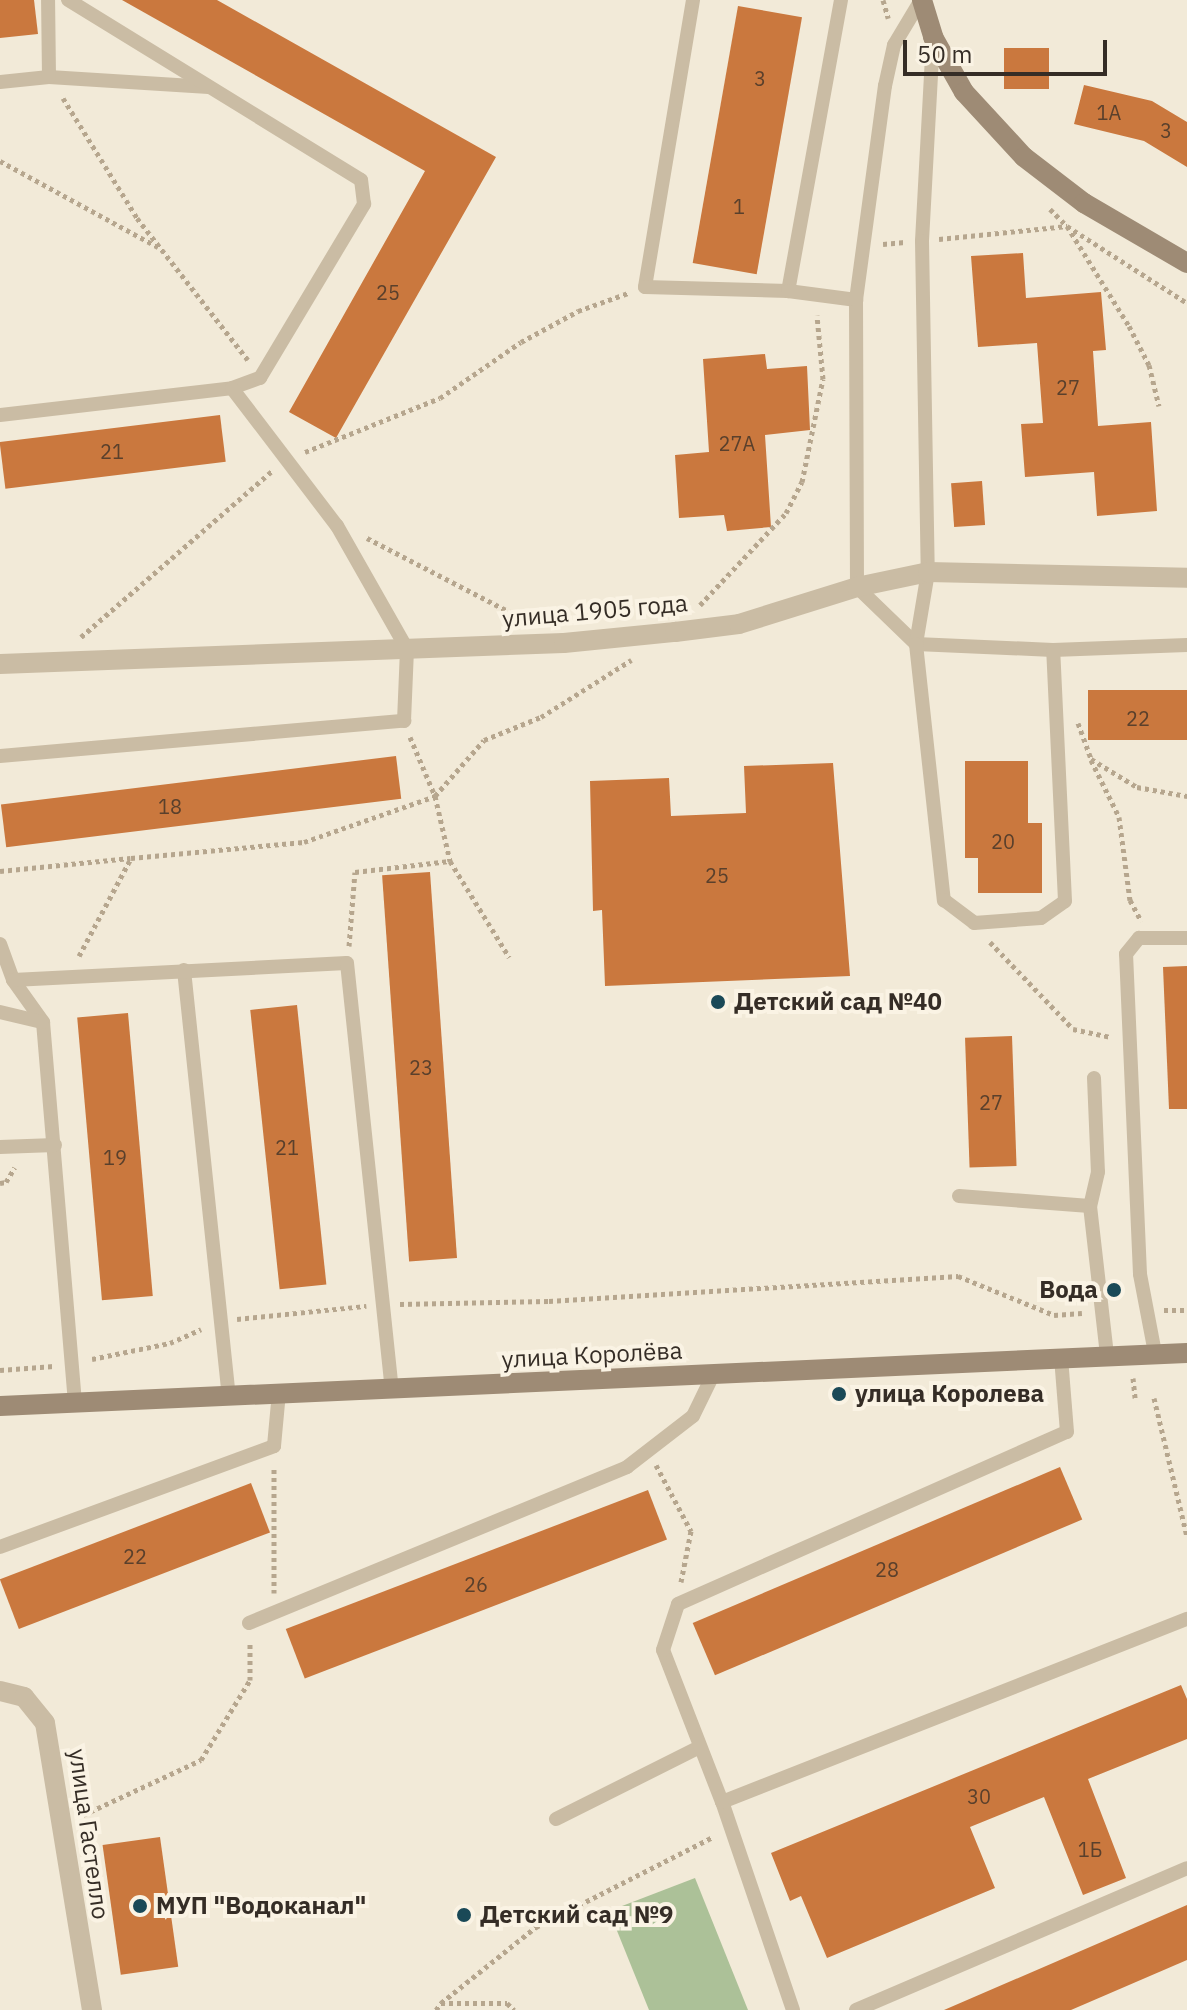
<!DOCTYPE html>
<html>
<head>
<meta charset="utf-8">
<style>
  body { margin:0 }
  #map { position:relative; width:1187px; height:2010px; overflow:hidden; background:#f2ead8; font-family:"IBM Plex Sans",sans-serif }
  div>[style] { position:absolute }
  .green>* { inset:0; background:#acc198 }
  .building>* { inset:0; background:#ca783e; transform-origin:0 0 }
  .path>* { height:5px; margin-top:-2.5px; transform-origin:0; background:repeating-linear-gradient(90deg,#b6a68e 0 4px,transparent 0 8px) }
  .lane>* { height:14px; margin:-7px; padding:0 7px; transform-origin:7px; border-radius:7px; background:#cabca4 }
  .street>* { height:20px; margin:-10px; padding:0 10px; transform-origin:10px; border-radius:10px; background:#cabca4 }
  .secondary>* { height:20px; margin:-10px; padding:0 10px; transform-origin:10px; border-radius:10px; background:#9e8b75 }
  .dots>* { width:22px; height:22px; translate:-50% -50%; box-sizing:border-box; border:4px solid #faf3e4; border-radius:50% }
  span { translate:-50% -50%; white-space:nowrap; text-align:center; line-height:1.15; -webkit-text-stroke:8px #faf3e4; paint-order:stroke }
  .number-label { font-size:20px; color:#5a402c }
  .number-label span { -webkit-text-stroke-width:0 }
  .street-label { font-size:24px; color:#352d26 }
  .poi-label { font-size:24px; color:#352d26; font-weight:700 }
  .left { translate:0 -50%; text-align:left }
  .right { translate:-100% -50%; text-align:right }
  .scale { position:absolute; left:903px; top:40px; width:204px; height:36px; box-sizing:border-box; border:4px solid #352d26; border-top:0; padding-left:10px; font-size:24px; line-height:28px; white-space:nowrap; color:#352d26; -webkit-text-stroke:6px #faf3e4; paint-order:stroke }
</style>
</head>
<body>
<div id="map">
  <div class="green">
    <i style="clip-path:polygon(695px 1878px,748px 2010px,649px 2010px,609px 1911px)"></i>
  </div>
  <div class="building">
    <i style="clip-path:polygon(0 0,34px 0,38px 34px,0 38px)"></i>
    <i style="clip-path:polygon(122px 0,217px 0,496px 157px,336px 438px,289px 412px,425px 171px)"></i>
    <i style="left:738px;top:6px;width:65px;height:261px;rotate:10deg"></i>
    <i style="left:1004px;top:48px;width:45px;height:41px"></i>
    <i style="clip-path:polygon(1084px 85px,1152px 101px,1187px 122px,1187px 167px,1144px 141px,1074px 124px)"></i>
    <i style="clip-path:polygon(1023px 253px,1026px 298px,1101px 292px,1106px 350px,1093px 351px,1098px 426px,1151px 422px,1157px 511px,1097px 516px,1094px 472px,1025px 477px,1021px 424px,1043px 423px,1037px 343px,978px 347px,971px 256px)"></i>
    <i style="clip-path:polygon(765px 354px,767px 369px,807px 366px,810px 430px,765px 435px,771px 527px,727px 531px,724px 515px,679px 518px,675px 455px,709px 452px,703px 359px)"></i>
    <i style="left:220px;top:415px;width:47px;height:222px;rotate:83deg"></i>
    <i style="left:982px;top:481px;width:44px;height:31px;rotate:86deg"></i>
    <i style="left:1187px;top:690px;width:50px;height:99px;rotate:90deg"></i>
    <i style="left:396px;top:756px;width:43px;height:398px;rotate:83deg"></i>
    <i style="clip-path:polygon(965px 761px,1028px 761px,1028px 823px,1042px 823px,1042px 893px,978px 893px,978px 858px,965px 858px)"></i>
    <i style="clip-path:polygon(833px 763px,850px 976px,605px 986px,602px 910px,593px 911px,590px 781px,669px 778px,671px 816px,746px 813px,744px 766px)"></i>
    <i style="left:430px;top:872px;width:387px;height:48px;rotate:86deg"></i>
    <i style="clip-path:polygon(1187px 966px,1187px 1109px,1169px 1109px,1163px 967px)"></i>
    <i style="left:297px;top:1005px;width:281px;height:47px;rotate:84deg"></i>
    <i style="left:128px;top:1013px;width:284px;height:51px;rotate:85deg"></i>
    <i style="left:1012px;top:1036px;width:130px;height:47px;rotate:88deg"></i>
    <i style="left:1060px;top:1467px;width:57px;height:399px;rotate:67deg"></i>
    <i style="left:251px;top:1483px;width:53px;height:269px;rotate:69deg"></i>
    <i style="left:648px;top:1490px;width:53px;height:388px;rotate:69deg"></i>
    <i style="clip-path:polygon(1181px 1685px,1187px 1699px,1187px 1739px,1088px 1779px,1126px 1878px,1083px 1895px,1044px 1797px,970px 1827px,995px 1888px,827px 1958px,801px 1896px,790px 1901px,771px 1853px)"></i>
    <i style="left:160px;top:1837px;width:131px;height:58px;rotate:82deg"></i>
    <i style="clip-path:polygon(1187px 1905px,1187px 1960px,1071px 2010px,944px 2010px)"></i>
  </div>
  <div class="path">
    <i style="left:883px;top:0;width:19px;rotate:74deg"></i>
    <i style="left:63px;top:98px;width:141px;rotate:58.3deg"></i>
    <i style="left:137px;top:218px;width:180px;rotate:52deg"></i>
    <i style="left:0;top:161px;width:180px;rotate:28.6deg"></i>
    <i style="left:1050px;top:209px;width:24px;rotate:45deg"></i>
    <i style="left:1067px;top:226px;width:118px;rotate:58.2deg"></i>
    <i style="left:1129px;top:326px;width:44px;rotate:62.9deg"></i>
    <i style="left:1149px;top:365px;width:42px;rotate:76.3deg"></i>
    <i style="left:939px;top:239px;width:129px;rotate:-5.8deg"></i>
    <i style="left:1067px;top:226px;width:143px;rotate:32.7deg"></i>
    <i style="left:883px;top:244px;width:22px;rotate:-5deg"></i>
    <i style="left:305px;top:452px;width:145px;rotate:-21.8deg"></i>
    <i style="left:440px;top:398px;width:98px;rotate:-34.7deg"></i>
    <i style="left:521px;top:342px;width:65px;rotate:-28.5deg"></i>
    <i style="left:578px;top:311px;width:53px;rotate:-19.8deg"></i>
    <i style="left:367px;top:538px;width:182px;rotate:27.4deg"></i>
    <i style="left:700px;top:605px;width:126px;rotate:-46.9deg"></i>
    <i style="left:786px;top:513px;width:35px;rotate:-63deg"></i>
    <i style="left:802px;top:482px;width:105px;rotate:-78.5deg"></i>
    <i style="left:823px;top:379px;width:64px;rotate:-95.4deg"></i>
    <i style="left:81px;top:637px;width:254px;rotate:-41deg"></i>
    <i style="left:1078px;top:723px;width:38px;rotate:70deg"></i>
    <i style="left:1091px;top:759px;width:54px;rotate:31.3deg"></i>
    <i style="left:1137px;top:787px;width:51px;rotate:10.2deg"></i>
    <i style="left:410px;top:737px;width:64px;rotate:67deg"></i>
    <i style="left:435px;top:796px;width:67px;rotate:77deg"></i>
    <i style="left:450px;top:861px;width:113px;rotate:58.4deg"></i>
    <i style="left:1091px;top:760px;width:64px;rotate:63.8deg"></i>
    <i style="left:1119px;top:817px;width:84px;rotate:82.5deg"></i>
    <i style="left:1130px;top:900px;width:24px;rotate:62deg"></i>
    <i style="left:0;top:871px;width:131px;rotate:-5.7deg"></i>
    <i style="left:990px;top:942px;width:120px;rotate:46.3deg"></i>
    <i style="left:1073px;top:1029px;width:38px;rotate:12deg"></i>
    <i style="left:349px;top:946px;width:74px;rotate:-85.4deg"></i>
    <i style="left:355px;top:872px;width:95px;rotate:-6.7deg"></i>
    <i style="left:79px;top:956px;width:111px;rotate:-62deg"></i>
    <i style="left:131px;top:858px;width:174px;rotate:-5.3deg"></i>
    <i style="left:304px;top:842px;width:139px;rotate:-19.3deg"></i>
    <i style="left:435px;top:796px;width:74px;rotate:-48.8deg"></i>
    <i style="left:484px;top:740px;width:61px;rotate:-22deg"></i>
    <i style="left:541px;top:717px;width:107px;rotate:-32.3deg"></i>
    <i style="left:0;top:1183px;width:6px;rotate:-9deg"></i>
    <i style="left:6px;top:1182px;width:17px;rotate:-59deg"></i>
    <i style="left:400px;top:1304px;width:149px;rotate:-1.2deg"></i>
    <i style="left:549px;top:1301px;width:410px;rotate:-3.5deg"></i>
    <i style="left:958px;top:1276px;width:104px;rotate:22.1deg"></i>
    <i style="left:1054px;top:1315px;width:28px;rotate:-4deg"></i>
    <i style="left:1164px;top:1310px;width:23px"></i>
    <i style="left:237px;top:1319px;width:130px;rotate:-5.8deg"></i>
    <i style="left:92px;top:1359px;width:80px;rotate:-11.6deg"></i>
    <i style="left:170px;top:1343px;width:34px;rotate:-24deg"></i>
    <i style="left:0;top:1370px;width:54px;rotate:-4.2deg"></i>
    <i style="left:1133px;top:1378px;width:20px;rotate:84deg"></i>
    <i style="left:1154px;top:1398px;width:142px;rotate:76.6deg"></i>
    <i style="left:656px;top:1465px;width:75px;rotate:62.1deg"></i>
    <i style="left:691px;top:1531px;width:52px;rotate:101.1deg"></i>
    <i style="left:274px;top:1593px;width:126px;rotate:-90deg"></i>
    <i style="left:83px;top:1815px;width:130px;rotate:-25deg"></i>
    <i style="left:201px;top:1760px;width:94px;rotate:-58.5deg"></i>
    <i style="left:250px;top:1680px;width:38px;rotate:-90deg"></i>
    <i style="left:441px;top:2003px;width:122px;rotate:-38.7deg"></i>
    <i style="left:536px;top:1927px;width:199px;rotate:-27deg"></i>
    <i style="left:436px;top:2010px;width:9px;rotate:-54deg"></i>
    <i style="left:441px;top:2003px;width:66px"></i>
    <i style="left:507px;top:2003px;width:10px;rotate:45deg"></i>
  </div>
  <div class="lane">
    <i style="left:693px;top:0;width:291px;rotate:99.5deg"></i>
    <i style="left:645px;top:287px;width:143px;rotate:1.6deg"></i>
    <i style="left:841px;top:0;width:296px;rotate:100.3deg"></i>
    <i style="left:788px;top:291px;width:69px;rotate:7.5deg"></i>
    <i style="left:856px;top:300px;width:287px;rotate:89.8deg"></i>
    <i style="left:857px;top:587px;width:82px;rotate:44deg"></i>
    <i style="left:916px;top:644px;width:137px;rotate:2.5deg"></i>
    <i style="left:1053px;top:650px;width:134px;rotate:-2.1deg"></i>
    <i style="left:933px;top:38px;width:203px;rotate:93.1deg"></i>
    <i style="left:922px;top:241px;width:331px;rotate:89deg"></i>
    <i style="left:928px;top:572px;width:73px;rotate:99.5deg"></i>
    <i style="left:916px;top:644px;width:258px;rotate:83.8deg"></i>
    <i style="left:944px;top:900px;width:38px;rotate:37deg"></i>
    <i style="left:974px;top:923px;width:67px;rotate:-4.3deg"></i>
    <i style="left:1041px;top:918px;width:29px;rotate:-35deg"></i>
    <i style="left:1065px;top:901px;width:251px;rotate:-92.7deg"></i>
    <i style="left:49px;top:77px;width:160px;rotate:3.6deg"></i>
    <i style="left:0;top:82px;width:49px;rotate:-5.8deg"></i>
    <i style="left:49px;top:77px;width:77px;rotate:-90.7deg"></i>
    <i style="left:856px;top:300px;width:216px;rotate:-82.3deg"></i>
    <i style="left:885px;top:86px;width:42px;rotate:-77.6deg"></i>
    <i style="left:894px;top:45px;width:52px;rotate:-59deg"></i>
    <i style="left:0;top:415px;width:234px;rotate:-6.6deg"></i>
    <i style="left:232px;top:388px;width:30px;rotate:-20deg"></i>
    <i style="left:260px;top:378px;width:203px;rotate:-59.1deg"></i>
    <i style="left:364px;top:204px;width:24px;rotate:-97deg"></i>
    <i style="left:361px;top:180px;width:344px;rotate:-148.4deg"></i>
    <i style="left:0;top:756px;width:406px;rotate:-5deg"></i>
    <i style="left:404px;top:721px;width:72px;rotate:-87.6deg"></i>
    <i style="left:407px;top:649px;width:142px;rotate:-119.6deg"></i>
    <i style="left:337px;top:526px;width:173px;rotate:-127.3deg"></i>
    <i style="left:0;top:944px;width:38px;rotate:70deg"></i>
    <i style="left:13px;top:980px;width:52px;rotate:54.5deg"></i>
    <i style="left:43px;top:1022px;width:380px;rotate:85.2deg"></i>
    <i style="left:184px;top:970px;width:424px;rotate:84deg"></i>
    <i style="left:13px;top:980px;width:334px;rotate:-2.9deg"></i>
    <i style="left:347px;top:963px;width:430px;rotate:84deg"></i>
    <i style="left:0;top:1012px;width:43px;rotate:13.4deg"></i>
    <i style="left:1094px;top:1078px;width:94px;rotate:87.6deg"></i>
    <i style="left:1098px;top:1172px;width:35px;rotate:103deg"></i>
    <i style="left:1090px;top:1206px;width:151px;rotate:83.5deg"></i>
    <i style="left:0;top:1147px;width:55px;rotate:-2.1deg"></i>
    <i style="left:959px;top:1196px;width:131px;rotate:4.4deg"></i>
    <i style="left:1155px;top:1353px;width:80px;rotate:-100.8deg"></i>
    <i style="left:1140px;top:1274px;width:320px;rotate:-92.5deg"></i>
    <i style="left:1126px;top:954px;width:21px;rotate:-51deg"></i>
    <i style="left:1139px;top:938px;width:48px"></i>
    <i style="left:0;top:1547px;width:292px;rotate:-20.2deg"></i>
    <i style="left:274px;top:1446px;width:54px;rotate:-84.7deg"></i>
    <i style="left:249px;top:1623px;width:409px;rotate:-22.4deg"></i>
    <i style="left:627px;top:1467px;width:83px;rotate:-37.7deg"></i>
    <i style="left:693px;top:1416px;width:46px;rotate:-64deg"></i>
    <i style="left:722px;top:1802px;width:500px;rotate:-21.5deg"></i>
    <i style="left:556px;top:1819px;width:159px;rotate:-26.6deg"></i>
    <i style="left:793px;top:2010px;width:220px;rotate:-108.8deg"></i>
    <i style="left:722px;top:1802px;width:163px;rotate:-111.2deg"></i>
    <i style="left:663px;top:1650px;width:48px;rotate:-71.9deg"></i>
    <i style="left:678px;top:1604px;width:425px;rotate:-23.9deg"></i>
    <i style="left:1067px;top:1432px;width:75px;rotate:-94.6deg"></i>
    <i style="left:856px;top:2010px;width:360px;rotate:-23.2deg"></i>
  </div>
  <div class="street">
    <i style="left:0;top:664px;width:564px;rotate:-2.13deg"></i>
    <i style="left:564px;top:643px;width:112px;rotate:-5.7deg"></i>
    <i style="left:675px;top:632px;width:64px;rotate:-7.1deg"></i>
    <i style="left:739px;top:624px;width:124px;rotate:-17.4deg"></i>
    <i style="left:857px;top:587px;width:73px;rotate:-11.9deg"></i>
    <i style="left:928px;top:572px;width:259px;rotate:1.3deg"></i>
    <i style="left:0;top:1691px;width:25px;rotate:14deg"></i>
    <i style="left:24px;top:1697px;width:33px;rotate:51deg"></i>
    <i style="left:45px;top:1723px;width:291px;rotate:80.7deg"></i>
  </div>
  <div class="secondary">
    <i style="left:922px;top:0;width:39px;rotate:73deg"></i>
    <i style="left:933px;top:37px;width:63px;rotate:60.6deg"></i>
    <i style="left:964px;top:92px;width:88px;rotate:47.3deg"></i>
    <i style="left:1024px;top:157px;width:76px;rotate:37.5deg"></i>
    <i style="left:1084px;top:203px;width:119px;rotate:30.2deg"></i>
    <i style="left:0;top:1406px;width:1188px;rotate:-2.56deg"></i>
  </div>
  <div class="dots">
    <i style="left:718px;top:1002px;background:#1a4957"></i>
    <i style="left:1114px;top:1290px;background:#1a4957"></i>
    <i style="left:839px;top:1394px;background:#1a4957"></i>
    <i style="left:140px;top:1906px;background:#1a4957"></i>
    <i style="left:464px;top:1915px;background:#1a4957"></i>
  </div>
  <div class="number-label">
    <span style="left:760px;top:78px">3</span>
    <span style="left:1109px;top:112px">1А</span>
    <span style="left:1166px;top:130px">3</span>
    <span style="left:739px;top:206px">1</span>
    <span style="left:388px;top:292px">25</span>
    <span style="left:1068px;top:387px">27</span>
    <span style="left:737px;top:443px">27А</span>
    <span style="left:112px;top:451px">21</span>
    <span style="left:1138px;top:718px">22</span>
    <span style="left:170px;top:806px">18</span>
    <span style="left:1003px;top:841px">20</span>
    <span style="left:717px;top:875px">25</span>
    <span style="left:421px;top:1067px">23</span>
    <span style="left:991px;top:1102px">27</span>
    <span style="left:287px;top:1147px">21</span>
    <span style="left:115px;top:1157px">19</span>
    <span style="left:135px;top:1556px">22</span>
    <span style="left:887px;top:1569px">28</span>
    <span style="left:476px;top:1584px">26</span>
    <span style="left:979px;top:1796px">30</span>
    <span style="left:1090px;top:1849px">1Б</span>
  </div>
  <div class="street-label">
    <span style="left:595px;top:611px;rotate:-5deg">улица 1905 года</span>
    <span style="left:592px;top:1355px;rotate:-3deg">улица Королёва</span>
    <span style="left:89px;top:1834px;rotate:82deg">улица Гастелло</span>
  </div>
  <div class="poi-label">
    <span class="left" style="left:734px;top:1002px">Детский сад №40</span>
    <span class="right" style="left:1098px;top:1290px">Вода</span>
    <span class="left" style="left:855px;top:1394px">улица Королева</span>
    <span class="left" style="left:156px;top:1906px">МУП "Водоканал"</span>
    <span class="left" style="left:480px;top:1915px">Детский сад №9</span>
  </div>
  <div class="scale">50 m</div>
</div>
</body>
</html>
